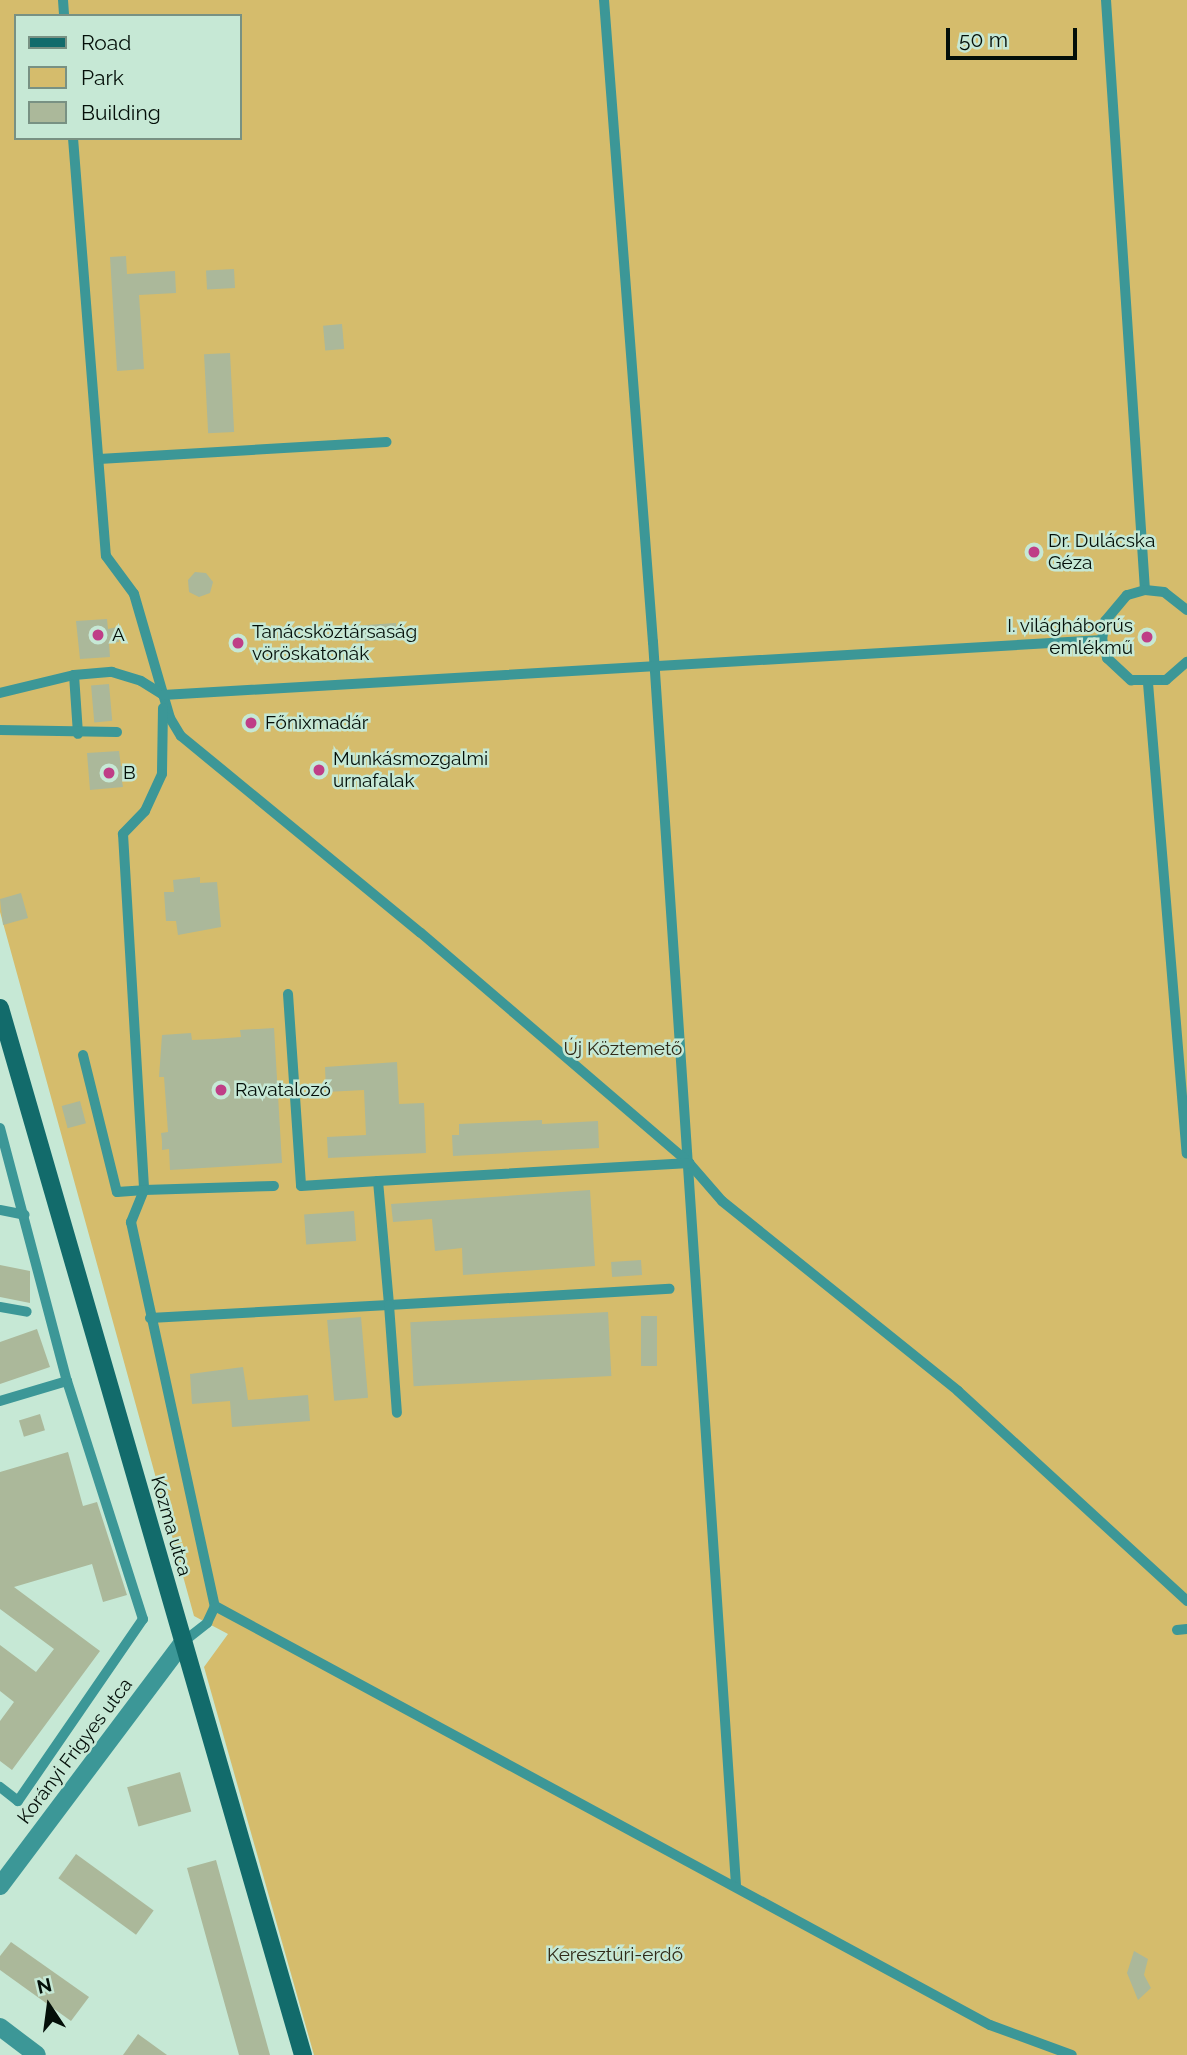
<!DOCTYPE html>
<html>
<head>
<meta charset="utf-8">
<style>
  body { margin:0 }
  #map { position:relative; width:1187px; height:2055px; overflow:hidden; background:#c6e8d5; font-family:Raleway,sans-serif }
  div>[style] { position:absolute }
  .green>* { inset:0; background:#d5bc6c }
  .building>* { inset:0; background:#abb89a; transform-origin:0 0 }
  .lane>* { height:10px; margin:-5px; padding:0 5px; transform-origin:5px; border-radius:5px; background:#3c9797 }
  .street>* { height:18px; margin:-9px; padding:0 9px; transform-origin:9px; border-radius:9px; background:#3c9797 }
  .secondary>* { height:18px; margin:-9px; padding:0 9px; transform-origin:9px; border-radius:9px; background:#126b6b }
  .dots>* { width:19px; height:19px; translate:-50% -50%; box-sizing:border-box; border:4px solid #c6e8d5; border-radius:50% }
  span { translate:-50% -50%; white-space:nowrap; text-align:center; line-height:1.15; -webkit-text-stroke:5px #c6e8d5; paint-order:stroke }
  .poi-label { font-size:19px; color:#040f09 }
  .left { translate:0 -50%; text-align:left }
  .right { translate:-100% -50%; text-align:right }
  .park-label { font-size:19px; color:#312b19 }
  .street-label { font-size:19px; color:#040f09 }
  .legend { position:absolute; left:14px; top:14px; width:228px; height:126px; box-sizing:border-box; background:#c6e8d5; border:2px solid #789183; margin:0; padding:9px 12px; list-style:none; font-size:21px; color:#040f09 }
  .legend li { display:flex; align-items:center; gap:14px; height:35px }
  .legend b { width:35px; border:2px solid #789183 }
  .north { position:absolute; left:14px; top:1971px; width:70px; height:70px; -webkit-text-stroke:5px #c6e8d5; paint-order:stroke; rotate:347deg; font-size:19px; font-weight:700; line-height:28px; text-align:center; color:#040f09 }
  .north::after { content:''; display:block; margin:auto; width:24px; height:32px; background:#040f09; clip-path:polygon(50% 0,100% 100%,50% 72%,0 100%) }
  .scale { position:absolute; left:946px; top:28px; width:131px; height:32px; box-sizing:border-box; border:4px solid #040f09; border-top:0; padding-left:9px; font-size:21px; line-height:24px; white-space:nowrap; color:#040f09; -webkit-text-stroke:5px #c6e8d5; paint-order:stroke }
</style>
</head>
<body>
<div id="map">
  <div class="green">
    <i style="clip-path:polygon(evenodd,0 0,1187px 0,1187px 2055px,314px 2055px,204px 1667px,228px 1634px,194px 1616px,0 912px,0 0,16px 16px,240px 16px,240px 138px,16px 138px,16px 16px)"></i>
  </div>
  <div class="building">
    <i style="clip-path:polygon(126px 256px,127px 274px,175px 271px,176px 293px,139px 295px,144px 369px,117px 371px,110px 257px)"></i>
    <i style="left:234px;top:269px;width:19px;height:28px;rotate:87deg"></i>
    <i style="left:342px;top:324px;width:25px;height:19px;rotate:85deg"></i>
    <i style="left:230px;top:353px;width:79px;height:26px;rotate:87deg"></i>
    <i style="clip-path:polygon(195px 572px,206px 573px,213px 582px,210px 593px,199px 597px,189px 592px,188px 580px)"></i>
    <i style="clip-path:polygon(107px 619px,108px 629px,117px 627px,119px 642px,109px 643px,110px 657px,80px 659px,76px 621px)"></i>
    <i style="left:396px;top:623px;width:16px;height:41px;rotate:86deg"></i>
    <i style="left:109px;top:684px;width:37px;height:18px;rotate:85deg"></i>
    <i style="clip-path:polygon(119px 751px,121px 766px,128px 766px,129px 780px,122px 781px,123px 787px,90px 790px,87px 753px)"></i>
    <i style="clip-path:polygon(200px 877px,200px 883px,217px 882px,221px 927px,178px 935px,176px 921px,166px 921px,164px 892px,174px 892px,173px 880px)"></i>
    <i style="clip-path:polygon(21px 893px,28px 918px,3px 925px,0 899px)"></i>
    <i style="clip-path:polygon(274px 1028px,282px 1163px,170px 1170px,169px 1149px,162px 1150px,162px 1141px,161px 1133px,168px 1132px,164px 1077px,159px 1077px,162px 1035px,191px 1033px,192px 1040px,214px 1039px,241px 1037px,240px 1030px)"></i>
    <i style="clip-path:polygon(397px 1062px,399px 1104px,424px 1103px,426px 1153px,328px 1158px,327px 1137px,366px 1135px,364px 1090px,326px 1092px,325px 1067px)"></i>
    <i style="left:80px;top:1101px;width:23px;height:19px;rotate:75deg"></i>
    <i style="clip-path:polygon(542px 1120px,542px 1124px,598px 1121px,599px 1148px,453px 1156px,452px 1135px,459px 1135px,459px 1124px)"></i>
    <i style="clip-path:polygon(590px 1190px,595px 1266px,463px 1275px,462px 1248px,435px 1251px,432px 1219px,393px 1222px,391px 1204px)"></i>
    <i style="left:354px;top:1211px;width:30px;height:50px;rotate:86deg"></i>
    <i style="left:641px;top:1260px;width:15px;height:30px;rotate:86deg"></i>
    <i style="clip-path:polygon(0 1265px,30px 1271px,30px 1303px,0 1297px)"></i>
    <i style="left:608px;top:1312px;width:64px;height:198px;rotate:87deg"></i>
    <i style="left:641px;top:1316px;width:16px;height:50px"></i>
    <i style="left:361px;top:1317px;width:81px;height:34px;rotate:85deg"></i>
    <i style="clip-path:polygon(37px 1329px,50px 1367px,0 1384px,0 1342px)"></i>
    <i style="clip-path:polygon(243px 1367px,248px 1400px,308px 1395px,310px 1421px,232px 1427px,230px 1401px,192px 1404px,190px 1374px)"></i>
    <i style="left:40px;top:1414px;width:17px;height:22px;rotate:73deg"></i>
    <i style="clip-path:polygon(68px 1452px,83px 1506px,97px 1502px,127px 1595px,103px 1602px,92px 1564px,14px 1587px,100px 1651px,12px 1770px,0 1761px,0 1721px,14px 1702px,0 1691px,0 1645px,36px 1672px,54px 1649px,0 1609px,0 1472px)"></i>
    <i style="left:180px;top:1772px;width:41px;height:55px;rotate:74deg"></i>
    <i style="left:76px;top:1854px;width:96px;height:30px;rotate:36deg"></i>
    <i style="clip-path:polygon(216px 1860px,245px 1965px,270px 2055px,239px 2055px,218px 1980px,187px 1868px)"></i>
    <i style="clip-path:polygon(11px 1942px,89px 1997px,71px 2021px,0 1970px,0 1956px)"></i>
    <i style="clip-path:polygon(1134px 1951px,1148px 1959px,1144px 1975px,1151px 1988px,1138px 2000px,1127px 1973px)"></i>
    <i style="clip-path:polygon(138px 2034px,167px 2055px,123px 2055px)"></i>
  </div>
  <div class="lane">
    <i style="left:63px;top:0;width:16px;rotate:86deg"></i>
    <i style="left:604px;top:0;width:644px;rotate:85.64deg"></i>
    <i style="left:653px;top:642px;width:1247px;rotate:86.18deg"></i>
    <i style="left:1106px;top:0;width:591px;rotate:86.22deg"></i>
    <i style="left:73px;top:138px;width:419px;rotate:85.5deg"></i>
    <i style="left:106px;top:556px;width:47px;rotate:53.6deg"></i>
    <i style="left:134px;top:594px;width:129px;rotate:73.8deg"></i>
    <i style="left:170px;top:718px;width:21px;rotate:59deg"></i>
    <i style="left:181px;top:736px;width:310px;rotate:39.4deg"></i>
    <i style="left:421px;top:933px;width:353px;rotate:40.6deg"></i>
    <i style="left:689px;top:1163px;width:50px;rotate:49deg"></i>
    <i style="left:722px;top:1201px;width:303px;rotate:38.8deg"></i>
    <i style="left:958px;top:1391px;width:311px;rotate:42.5deg"></i>
    <i style="left:99px;top:459px;width:288px;rotate:-3.4deg"></i>
    <i style="left:1187px;top:610px;width:29px;rotate:-142deg"></i>
    <i style="left:1164px;top:592px;width:19px;rotate:-174deg"></i>
    <i style="left:1145px;top:590px;width:19px;rotate:164deg"></i>
    <i style="left:1127px;top:595px;width:34px;rotate:130deg"></i>
    <i style="left:1105px;top:621px;width:19px;rotate:99deg"></i>
    <i style="left:1102px;top:640px;width:19px;rotate:74deg"></i>
    <i style="left:1107px;top:658px;width:33px;rotate:43deg"></i>
    <i style="left:1131px;top:680px;width:35px"></i>
    <i style="left:1166px;top:680px;width:28px;rotate:-41deg"></i>
    <i style="left:74px;top:675px;width:59px;rotate:86.1deg"></i>
    <i style="left:1148px;top:683px;width:472px;rotate:85.3deg"></i>
    <i style="left:0;top:693px;width:76px;rotate:-13.7deg"></i>
    <i style="left:74px;top:675px;width:38px;rotate:-5deg"></i>
    <i style="left:112px;top:672px;width:30px;rotate:17deg"></i>
    <i style="left:141px;top:681px;width:26px;rotate:32deg"></i>
    <i style="left:163px;top:695px;width:941px;rotate:-3.35deg"></i>
    <i style="left:163px;top:708px;width:66px;rotate:90.9deg"></i>
    <i style="left:162px;top:774px;width:41px;rotate:114.7deg"></i>
    <i style="left:145px;top:811px;width:32px;rotate:134deg"></i>
    <i style="left:123px;top:834px;width:357px;rotate:86.6deg"></i>
    <i style="left:144px;top:1190px;width:130px;rotate:-1.8deg"></i>
    <i style="left:0;top:730px;width:117px;rotate:1deg"></i>
    <i style="left:288px;top:994px;width:192px;rotate:86.1deg"></i>
    <i style="left:301px;top:1186px;width:77px;rotate:-3.7deg"></i>
    <i style="left:378px;top:1181px;width:124px;rotate:84.9deg"></i>
    <i style="left:389px;top:1305px;width:281px;rotate:-3.3deg"></i>
    <i style="left:83px;top:1055px;width:141px;rotate:76.1deg"></i>
    <i style="left:117px;top:1192px;width:27px;rotate:-4deg"></i>
    <i style="left:144px;top:1190px;width:35px;rotate:112deg"></i>
    <i style="left:131px;top:1222px;width:393px;rotate:77.7deg"></i>
    <i style="left:215px;top:1606px;width:881px;rotate:28.4deg"></i>
    <i style="left:990px;top:2025px;width:87px;rotate:20.1deg"></i>
    <i style="left:0;top:1128px;width:262px;rotate:75.2deg"></i>
    <i style="left:67px;top:1381px;width:250px;rotate:72.3deg"></i>
    <i style="left:143px;top:1619px;width:221px;rotate:124.5deg"></i>
    <i style="left:18px;top:1801px;width:23px;rotate:-142deg"></i>
    <i style="left:378px;top:1181px;width:312px;rotate:-3.3deg"></i>
    <i style="left:0;top:1210px;width:25px;rotate:11deg"></i>
    <i style="left:0;top:1307px;width:27px;rotate:10deg"></i>
    <i style="left:150px;top:1318px;width:239px;rotate:-3.1deg"></i>
    <i style="left:389px;top:1305px;width:108px;rotate:85.8deg"></i>
    <i style="left:0;top:1401px;width:70px;rotate:-16.6deg"></i>
    <i style="left:1177px;top:1630px;width:10px;rotate:-6deg"></i>
    <i style="left:183px;top:1642px;width:31px;rotate:-38deg"></i>
    <i style="left:207px;top:1623px;width:19px;rotate:-65deg"></i>
  </div>
  <div class="street">
    <i style="left:0;top:1886px;width:305px;rotate:-53.1deg"></i>
    <i style="left:0;top:2027px;width:46px;rotate:37.1deg"></i>
  </div>
  <div class="secondary">
    <i style="left:0;top:1008px;width:1090px;rotate:73.86deg"></i>
  </div>
  <div class="dots">
    <i style="left:1034px;top:552px;background:#bf3e87"></i>
    <i style="left:98px;top:635px;background:#bf3e87"></i>
    <i style="left:1147px;top:637px;background:#bf3e87"></i>
    <i style="left:238px;top:643px;background:#bf3e87"></i>
    <i style="left:251px;top:723px;background:#bf3e87"></i>
    <i style="left:319px;top:770px;background:#bf3e87"></i>
    <i style="left:109px;top:773px;background:#bf3e87"></i>
    <i style="left:221px;top:1090px;background:#bf3e87"></i>
  </div>
  <div class="poi-label">
    <span class="left" style="left:1048px;top:552px">Dr. Dulácska<br>Géza</span>
    <span class="right" style="left:1133px;top:637px">I. világháborús<br>emlékmű</span>
    <span class="left" style="left:252px;top:643px">Tanácsköztársaság<br>vöröskatonák</span>
    <span class="left" style="left:112px;top:635px">A</span>
    <span class="left" style="left:265px;top:723px">Főnixmadár</span>
    <span class="left" style="left:333px;top:770px">Munkásmozgalmi<br>urnafalak</span>
    <span class="left" style="left:123px;top:773px">B</span>
    <span class="left" style="left:235px;top:1090px">Ravatalozó</span>
  </div>
  <div class="park-label">
    <span style="left:623px;top:1049px">Új Köztemető</span>
    <span style="left:615px;top:1955px">Keresztúri-erdő</span>
  </div>
  <div class="street-label">
    <span style="left:171px;top:1526px;rotate:74deg">Kozma utca</span>
    <span style="left:75px;top:1751px;rotate:-53deg">Korányi Frigyes utca</span>
  </div>
  <ul class="legend">
  <li><b style="height:9px;background:#126b6b"></b>Road</li>
  <li><b style="height:19px;background:#d5bc6c"></b>Park</li>
  <li><b style="height:19px;background:#abb89a"></b>Building</li>
  </ul>
  <div class="north">N</div>
  <div class="scale">50 m</div>
</div>
</body>
</html>
